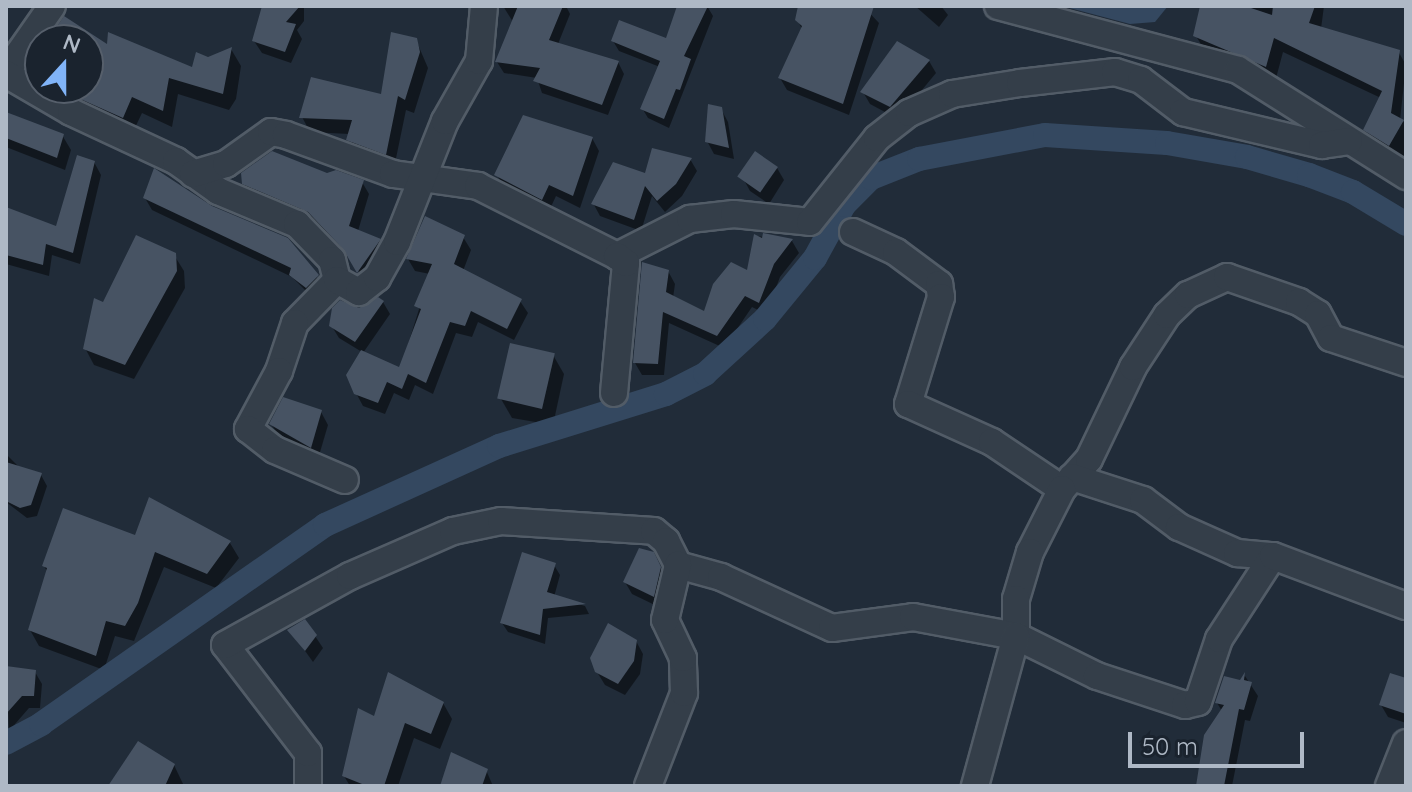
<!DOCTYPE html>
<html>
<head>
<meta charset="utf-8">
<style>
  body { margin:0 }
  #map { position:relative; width:1412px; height:792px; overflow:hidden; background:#212c39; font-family:Quicksand,sans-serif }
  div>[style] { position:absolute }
  .water>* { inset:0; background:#344860 }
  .shadow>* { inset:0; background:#0007 }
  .canal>* { height:24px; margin:-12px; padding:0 12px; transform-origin:12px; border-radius:12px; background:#344860 }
  .building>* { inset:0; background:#475363; transform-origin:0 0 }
  .roads { filter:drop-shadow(2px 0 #525c67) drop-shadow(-2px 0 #525c67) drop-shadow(0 2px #525c67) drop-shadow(0 -2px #525c67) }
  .minor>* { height:26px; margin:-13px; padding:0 13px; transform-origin:13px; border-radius:13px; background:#343e49 }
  span { translate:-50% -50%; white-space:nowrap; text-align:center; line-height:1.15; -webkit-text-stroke:6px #1a232e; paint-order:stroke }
  .frame { position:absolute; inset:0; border:8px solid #afb9c6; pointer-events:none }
  .north { position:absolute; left:24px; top:24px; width:80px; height:80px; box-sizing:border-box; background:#1a232e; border:2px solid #565f6b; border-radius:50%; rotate:21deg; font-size:22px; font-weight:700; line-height:32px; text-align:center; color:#afb9c6 }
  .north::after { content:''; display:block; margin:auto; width:28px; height:36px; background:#81b4f8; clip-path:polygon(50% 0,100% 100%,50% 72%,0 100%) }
  .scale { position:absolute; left:1128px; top:732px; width:176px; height:36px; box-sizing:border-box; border:4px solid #afb9c6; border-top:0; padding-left:10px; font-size:24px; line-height:28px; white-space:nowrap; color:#afb9c6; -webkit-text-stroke:6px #1a232e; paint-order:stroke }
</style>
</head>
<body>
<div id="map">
  <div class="water">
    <i style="clip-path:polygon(1062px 6px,1168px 6px,1155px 22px,1130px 24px)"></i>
  </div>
  <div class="shadow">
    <i style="clip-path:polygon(265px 6px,304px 6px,304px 21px,297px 30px,302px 39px,291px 63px,262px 53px,254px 41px)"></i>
    <i style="clip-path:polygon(503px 6px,566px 6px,570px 14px,558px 44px,618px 62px,624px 74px,608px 115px,542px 93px,537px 78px,504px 73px,497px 62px,513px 22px)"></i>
    <i style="clip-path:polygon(679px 6px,707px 6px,713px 16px,669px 128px,648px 118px,642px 108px,660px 67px,619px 51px,613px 41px,667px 41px)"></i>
    <i style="clip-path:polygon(801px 6px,863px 6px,879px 23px,849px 115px,787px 90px,780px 78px,802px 29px,797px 19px)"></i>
    <i style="clip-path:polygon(915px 6px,941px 6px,948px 15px,939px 27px)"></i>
    <i style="clip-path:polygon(1202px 6px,1324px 6px,1321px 29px,1398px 51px,1406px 65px,1400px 120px,1406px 123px,1406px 168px,1374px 145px,1365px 130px,1381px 98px,1283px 52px,1275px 82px,1205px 51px,1196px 36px)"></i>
    <i style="clip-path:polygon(65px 19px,109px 47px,193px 70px,231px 49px,241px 66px,236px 99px,229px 110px,178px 94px,172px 127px,142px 113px,132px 134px,45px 88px,88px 88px,88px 40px,50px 40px)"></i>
    <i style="clip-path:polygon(416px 40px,428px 68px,414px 113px,406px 110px,394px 168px,356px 155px,349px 134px,310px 132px,302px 117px,382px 97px)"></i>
    <i style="clip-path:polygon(40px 55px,40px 85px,30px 68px)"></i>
    <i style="clip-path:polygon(929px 61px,936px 73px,898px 119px,870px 104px,863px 92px)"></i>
    <i style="clip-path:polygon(721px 109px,728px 122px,734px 159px,714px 154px,707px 141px)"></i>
    <i style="clip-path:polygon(6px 114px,62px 135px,71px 150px,65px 170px,6px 147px)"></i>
    <i style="clip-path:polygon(592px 138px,599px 151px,580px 208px,556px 196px,549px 211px,504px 187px,497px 175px)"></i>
    <i style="clip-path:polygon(690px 159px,697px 171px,682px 196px,665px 212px,652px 196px,641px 231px,600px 216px,593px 203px)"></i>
    <i style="clip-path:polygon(94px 162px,101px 175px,80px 264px,52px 255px,49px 276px,6px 264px,6px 213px,57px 228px)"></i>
    <i style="clip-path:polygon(777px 168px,784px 180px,769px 204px,750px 191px,743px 178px)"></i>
    <i style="clip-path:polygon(327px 176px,362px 182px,369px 194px,358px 231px,379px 240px,386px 252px,366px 283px,353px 262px,318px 225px,251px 196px,244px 183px)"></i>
    <i style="clip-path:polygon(145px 198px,211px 207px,287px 239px,325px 288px,314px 299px,292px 277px,152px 210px)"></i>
    <i style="clip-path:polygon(756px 236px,792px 241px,799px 253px,780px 277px,766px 314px,752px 307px,724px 348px,669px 323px,664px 375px,642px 375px,635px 363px,668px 271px,675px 284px,673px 298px,706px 314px,748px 273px)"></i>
    <i style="clip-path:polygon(463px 237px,471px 250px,463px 271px,520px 301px,528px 313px,514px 340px,478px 322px,472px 337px,456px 333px,433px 394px,415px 385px,409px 400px,394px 393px,385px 414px,363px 406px,356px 393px,362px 352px,339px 338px,331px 325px,383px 302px,390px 314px,363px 353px,400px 370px,430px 274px,415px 271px,408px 259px)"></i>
    <i style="clip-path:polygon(174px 255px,184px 271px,185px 288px,134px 379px,94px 365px,85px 348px,104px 305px)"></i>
    <i style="clip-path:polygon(553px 355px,564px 374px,553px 425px,512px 418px,501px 399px)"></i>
    <i style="clip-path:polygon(321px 412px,328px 425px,318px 459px,279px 436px,271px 424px)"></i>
    <i style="clip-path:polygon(6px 454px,19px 467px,41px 475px,47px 486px,37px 516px,27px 518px,6px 502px)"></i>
    <i style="clip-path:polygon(150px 500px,230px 543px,239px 558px,216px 588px,164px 567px,134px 641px,115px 636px,104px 670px,39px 646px,30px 630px,48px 573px,44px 566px,136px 538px)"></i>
    <i style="clip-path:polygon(554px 565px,560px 575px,554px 597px,585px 606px,589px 614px,548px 618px,545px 644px,508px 632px,502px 623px)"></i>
    <i style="clip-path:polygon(660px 567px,667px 581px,661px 608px,632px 594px,625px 582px)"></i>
    <i style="clip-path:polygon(290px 630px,315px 636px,323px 648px,313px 662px)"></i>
    <i style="clip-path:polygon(636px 641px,643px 654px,640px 674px,625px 695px,605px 685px,597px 672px)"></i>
    <i style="clip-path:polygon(6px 668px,35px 672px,42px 684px,40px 708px,29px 708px,9px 731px)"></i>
    <i style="clip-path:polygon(1245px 676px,1258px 696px,1250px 721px,1245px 720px,1232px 786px,1197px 786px,1222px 711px,1217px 703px)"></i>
    <i style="clip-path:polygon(1406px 680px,1406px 723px,1388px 717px,1381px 705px)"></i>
    <i style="clip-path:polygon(443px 703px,452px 719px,440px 749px,414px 738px,398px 786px,350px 786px,344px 776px,375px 718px)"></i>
    <i style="clip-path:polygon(174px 765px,184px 786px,110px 786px)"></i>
    <i style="clip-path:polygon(486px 770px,493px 786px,442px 786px)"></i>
  </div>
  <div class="canal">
    <i style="left:6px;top:743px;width:40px;rotate:-28deg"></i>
    <i style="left:41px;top:724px;width:347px;rotate:-35deg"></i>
    <i style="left:325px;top:525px;width:191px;rotate:-24.4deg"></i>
    <i style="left:499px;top:446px;width:175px;rotate:-17.3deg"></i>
    <i style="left:666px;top:394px;width:44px;rotate:-27.1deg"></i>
    <i style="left:705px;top:374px;width:81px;rotate:-42.5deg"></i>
    <i style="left:765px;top:319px;width:79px;rotate:-50.7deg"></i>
    <i style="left:815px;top:258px;width:60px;rotate:-61.3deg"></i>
    <i style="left:844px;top:205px;width:38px;rotate:-45deg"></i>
    <i style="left:871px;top:178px;width:52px;rotate:-21.6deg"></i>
    <i style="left:919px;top:159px;width:128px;rotate:-10.8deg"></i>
    <i style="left:1045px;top:135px;width:122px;rotate:3.8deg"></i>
    <i style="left:1167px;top:143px;width:81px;rotate:9.9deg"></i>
    <i style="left:1247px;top:157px;width:65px;rotate:16.2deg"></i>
    <i style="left:1309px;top:175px;width:47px;rotate:21.1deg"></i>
    <i style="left:1353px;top:192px;width:62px;rotate:31.1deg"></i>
  </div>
  <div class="building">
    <i style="clip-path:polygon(262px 6px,300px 6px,286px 22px,296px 24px,285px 52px,252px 41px)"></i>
    <i style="clip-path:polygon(518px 6px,563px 6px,549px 40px,619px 61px,602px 105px,533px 81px,540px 68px,495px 62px)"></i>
    <i style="clip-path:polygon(677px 6px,708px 6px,684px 56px,691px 59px,680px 90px,676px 89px,664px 119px,640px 109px,660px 61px,611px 41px,619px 20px,666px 38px)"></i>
    <i style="clip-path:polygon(798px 6px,874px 6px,843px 104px,778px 78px,802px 26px,795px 20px)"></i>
    <i style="clip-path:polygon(1200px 6px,1245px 6px,1272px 15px,1273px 6px,1315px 6px,1309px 23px,1400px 50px,1391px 113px,1404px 120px,1389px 146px,1363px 130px,1382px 91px,1274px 38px,1266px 67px,1193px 36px)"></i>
    <i style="clip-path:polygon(64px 16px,107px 44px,108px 32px,192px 67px,196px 52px,208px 57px,232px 47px,223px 94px,169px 78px,163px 111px,132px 97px,123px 118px,78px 98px,62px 88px,88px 88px,88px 40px,48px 40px)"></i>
    <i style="clip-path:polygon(391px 32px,417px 38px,420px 52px,405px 100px,398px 96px,386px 155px,346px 140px,352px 120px,299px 118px,311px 77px,381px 94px)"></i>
    <i style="clip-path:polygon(897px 41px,930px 60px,890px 107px,860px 92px)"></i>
    <i style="clip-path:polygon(708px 104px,722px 107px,729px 148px,705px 142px)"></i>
    <i style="clip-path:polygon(6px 112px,64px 134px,57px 158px,6px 138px)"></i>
    <i style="clip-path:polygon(523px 115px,593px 137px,573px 196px,549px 185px,542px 200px,494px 175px)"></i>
    <i style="clip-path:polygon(652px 148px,692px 158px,676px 184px,657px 201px,645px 186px,634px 220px,591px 204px,613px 162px,645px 173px)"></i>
    <i style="clip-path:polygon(272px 151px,327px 173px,336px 170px,364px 180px,349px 226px,381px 239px,357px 273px,343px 249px,308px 212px,242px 184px,241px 173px)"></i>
    <i style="left:755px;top:151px;width:28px;height:31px;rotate:35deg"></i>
    <i style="clip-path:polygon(77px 155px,95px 161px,73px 253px,46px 244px,43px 265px,6px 255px,6px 207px,56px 226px)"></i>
    <i style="clip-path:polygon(154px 168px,212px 206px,288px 238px,319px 275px,306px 288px,289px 275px,291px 268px,143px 198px)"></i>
    <i style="clip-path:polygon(425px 216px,465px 235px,454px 264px,522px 299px,507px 329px,471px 311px,465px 326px,450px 322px,426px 383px,408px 374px,402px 389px,387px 382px,378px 403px,354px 394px,346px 375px,361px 350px,399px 367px,421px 309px,414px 306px,432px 264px,406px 259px)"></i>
    <i style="clip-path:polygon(763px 233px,793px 239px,774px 264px,759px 303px,745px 296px,717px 336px,663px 312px,658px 364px,633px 363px,642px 262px,669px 270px,666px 292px,704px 311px,713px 284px,731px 262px,747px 270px,754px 234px,762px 238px)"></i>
    <i style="clip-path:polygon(136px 235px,176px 253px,177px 271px,125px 365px,83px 349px,94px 298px,103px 302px)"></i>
    <i style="clip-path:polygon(378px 297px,384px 301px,355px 342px,329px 326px,332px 308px,340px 300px,359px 308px)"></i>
    <i style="left:510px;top:343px;width:46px;height:57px;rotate:13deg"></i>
    <i style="clip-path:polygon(283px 397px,322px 410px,311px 448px,269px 424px)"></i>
    <i style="clip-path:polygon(6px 462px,42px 473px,31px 505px,20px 508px,6px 501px)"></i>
    <i style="clip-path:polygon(149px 497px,231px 541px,207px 574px,155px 552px,138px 603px,125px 626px,106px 621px,96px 656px,28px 630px,47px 568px,42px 566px,63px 508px,135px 535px)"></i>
    <i style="clip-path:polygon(639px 548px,654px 552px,661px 567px,654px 597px,623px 582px)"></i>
    <i style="clip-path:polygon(522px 552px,556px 563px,547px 592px,586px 604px,543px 609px,540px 635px,500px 623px)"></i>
    <i style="clip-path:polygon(305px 619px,317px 635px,305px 651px,287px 630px)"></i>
    <i style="clip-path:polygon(608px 623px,637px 640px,634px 661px,618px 684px,595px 672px,590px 658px)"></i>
    <i style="clip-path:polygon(6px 666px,36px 670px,34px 696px,22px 696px,6px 714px)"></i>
    <i style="clip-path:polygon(388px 672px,444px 702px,431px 734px,405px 723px,384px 786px,367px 786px,342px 776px,358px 708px,374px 716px)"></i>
    <i style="clip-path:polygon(1245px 672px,1244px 680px,1252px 682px,1244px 710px,1239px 709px,1224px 786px,1196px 786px,1204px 735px,1224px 705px,1215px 703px,1224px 676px,1240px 680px)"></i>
    <i style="clip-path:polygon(1390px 673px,1406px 678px,1406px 714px,1379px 705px)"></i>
    <i style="clip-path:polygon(138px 741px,175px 764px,165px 786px,108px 786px)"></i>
    <i style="clip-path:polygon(451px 752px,488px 769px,482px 786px,440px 786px)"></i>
  </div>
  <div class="roads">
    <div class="minor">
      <i style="left:998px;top:6px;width:248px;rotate:14.9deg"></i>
      <i style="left:1238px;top:70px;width:199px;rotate:32.2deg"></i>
      <i style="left:6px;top:72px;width:80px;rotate:-55.1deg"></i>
      <i style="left:6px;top:74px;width:75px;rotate:30.3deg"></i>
      <i style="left:71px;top:112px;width:116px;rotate:25deg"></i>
      <i style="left:176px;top:161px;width:52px;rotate:35.5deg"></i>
      <i style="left:218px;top:191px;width:86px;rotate:22.7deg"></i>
      <i style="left:297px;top:224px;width:50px;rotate:45.8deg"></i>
      <i style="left:332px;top:260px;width:21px;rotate:76deg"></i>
      <i style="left:337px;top:280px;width:60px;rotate:134.3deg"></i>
      <i style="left:295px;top:323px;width:51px;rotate:108.4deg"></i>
      <i style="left:279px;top:371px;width:66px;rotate:118.1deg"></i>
      <i style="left:248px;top:429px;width:34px;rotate:38deg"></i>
      <i style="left:275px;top:450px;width:76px;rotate:23.2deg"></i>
      <i style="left:193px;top:174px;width:34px;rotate:-17deg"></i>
      <i style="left:226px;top:164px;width:55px;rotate:-35.4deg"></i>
      <i style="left:271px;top:132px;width:15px;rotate:11deg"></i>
      <i style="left:286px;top:135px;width:114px;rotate:20deg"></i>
      <i style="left:393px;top:174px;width:86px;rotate:8deg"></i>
      <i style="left:478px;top:186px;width:156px;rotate:26.7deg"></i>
      <i style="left:617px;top:256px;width:82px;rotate:-26.9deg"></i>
      <i style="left:690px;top:219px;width:44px;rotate:-6.5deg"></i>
      <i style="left:734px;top:214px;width:76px;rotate:6deg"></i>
      <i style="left:810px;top:222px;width:107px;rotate:-51.4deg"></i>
      <i style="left:877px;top:138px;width:41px;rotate:-38deg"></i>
      <i style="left:909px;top:113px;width:47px;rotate:-23.8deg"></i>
      <i style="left:952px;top:94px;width:69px;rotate:-9.2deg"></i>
      <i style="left:1020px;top:83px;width:96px;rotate:-6.6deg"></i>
      <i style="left:1115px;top:72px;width:27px;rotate:17deg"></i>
      <i style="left:1141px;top:80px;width:53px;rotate:37.3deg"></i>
      <i style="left:1183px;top:112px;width:143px;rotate:13.4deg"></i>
      <i style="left:1322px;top:145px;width:27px;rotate:-8deg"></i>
      <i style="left:853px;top:232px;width:47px;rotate:24.9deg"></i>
      <i style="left:896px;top:252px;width:54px;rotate:36.7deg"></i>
      <i style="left:939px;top:284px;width:13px;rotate:81deg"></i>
      <i style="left:941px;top:297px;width:112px;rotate:107.1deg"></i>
      <i style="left:908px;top:404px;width:92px;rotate:24.3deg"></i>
      <i style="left:992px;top:442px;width:84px;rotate:33.9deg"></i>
      <i style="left:1062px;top:489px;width:40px;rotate:-48deg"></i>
      <i style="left:1089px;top:459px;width:102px;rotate:-64.4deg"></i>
      <i style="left:1133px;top:367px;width:62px;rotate:-56.8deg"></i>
      <i style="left:1167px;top:315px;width:29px;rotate:-44deg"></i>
      <i style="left:1188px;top:295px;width:43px;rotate:-24.8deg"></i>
      <i style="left:1227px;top:277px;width:76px;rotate:19.1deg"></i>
      <i style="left:1299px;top:302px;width:22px;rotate:32deg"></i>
      <i style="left:1318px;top:314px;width:27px;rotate:62deg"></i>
      <i style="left:1331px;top:338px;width:79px;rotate:18.4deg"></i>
      <i style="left:337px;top:280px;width:25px;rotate:29deg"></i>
      <i style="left:359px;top:292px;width:23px;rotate:-38deg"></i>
      <i style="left:377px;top:278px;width:41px;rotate:-60.9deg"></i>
      <i style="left:397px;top:242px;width:130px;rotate:-68.4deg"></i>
      <i style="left:445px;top:121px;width:69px;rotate:-60.5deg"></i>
      <i style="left:479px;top:61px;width:55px;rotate:-84.8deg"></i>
      <i style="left:614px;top:393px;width:131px;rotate:-84.7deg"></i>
      <i style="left:626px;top:263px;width:11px;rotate:-142deg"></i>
      <i style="left:1072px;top:477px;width:75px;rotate:17.9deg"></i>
      <i style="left:1143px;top:500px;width:45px;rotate:36.9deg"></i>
      <i style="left:1179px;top:527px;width:64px;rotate:24.1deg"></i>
      <i style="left:1237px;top:553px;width:36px;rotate:5deg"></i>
      <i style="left:1062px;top:489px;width:71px;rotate:116.9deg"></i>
      <i style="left:1030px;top:552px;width:49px;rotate:106.6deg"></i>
      <i style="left:1016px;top:599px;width:37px;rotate:90deg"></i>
      <i style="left:1016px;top:636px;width:90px;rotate:26.3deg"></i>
      <i style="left:1097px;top:676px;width:93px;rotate:18.2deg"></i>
      <i style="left:1185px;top:705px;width:13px;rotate:-13deg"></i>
      <i style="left:1198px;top:702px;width:66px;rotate:-71.6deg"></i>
      <i style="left:1219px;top:639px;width:99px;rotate:-57deg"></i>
      <i style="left:1273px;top:556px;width:142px;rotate:20.6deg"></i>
      <i style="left:308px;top:786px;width:33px;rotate:-90deg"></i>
      <i style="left:308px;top:753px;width:136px;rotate:-127.5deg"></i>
      <i style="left:225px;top:645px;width:143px;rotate:-28.9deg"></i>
      <i style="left:350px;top:576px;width:112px;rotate:-23.6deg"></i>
      <i style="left:453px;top:531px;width:49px;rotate:-11.8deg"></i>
      <i style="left:501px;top:521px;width:153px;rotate:3.7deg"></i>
      <i style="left:654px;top:531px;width:16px;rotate:40deg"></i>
      <i style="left:666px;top:541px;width:27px;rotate:63deg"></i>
      <i style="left:678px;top:565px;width:45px;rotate:15.6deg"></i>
      <i style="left:721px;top:577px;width:122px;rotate:24.7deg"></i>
      <i style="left:832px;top:628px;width:82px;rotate:-7.7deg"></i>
      <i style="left:913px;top:617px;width:105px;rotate:10.5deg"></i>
      <i style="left:1016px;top:636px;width:156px;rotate:105.3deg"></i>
      <i style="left:648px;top:786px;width:100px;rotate:-68.8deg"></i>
      <i style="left:684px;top:693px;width:35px;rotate:-92deg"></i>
      <i style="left:683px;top:658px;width:42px;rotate:-115.3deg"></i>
      <i style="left:665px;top:620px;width:57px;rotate:-76.7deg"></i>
      <i style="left:1389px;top:786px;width:46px;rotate:-68.4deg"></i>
    </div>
  </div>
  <div class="frame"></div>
  <div class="north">N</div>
  <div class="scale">50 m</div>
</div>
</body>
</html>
